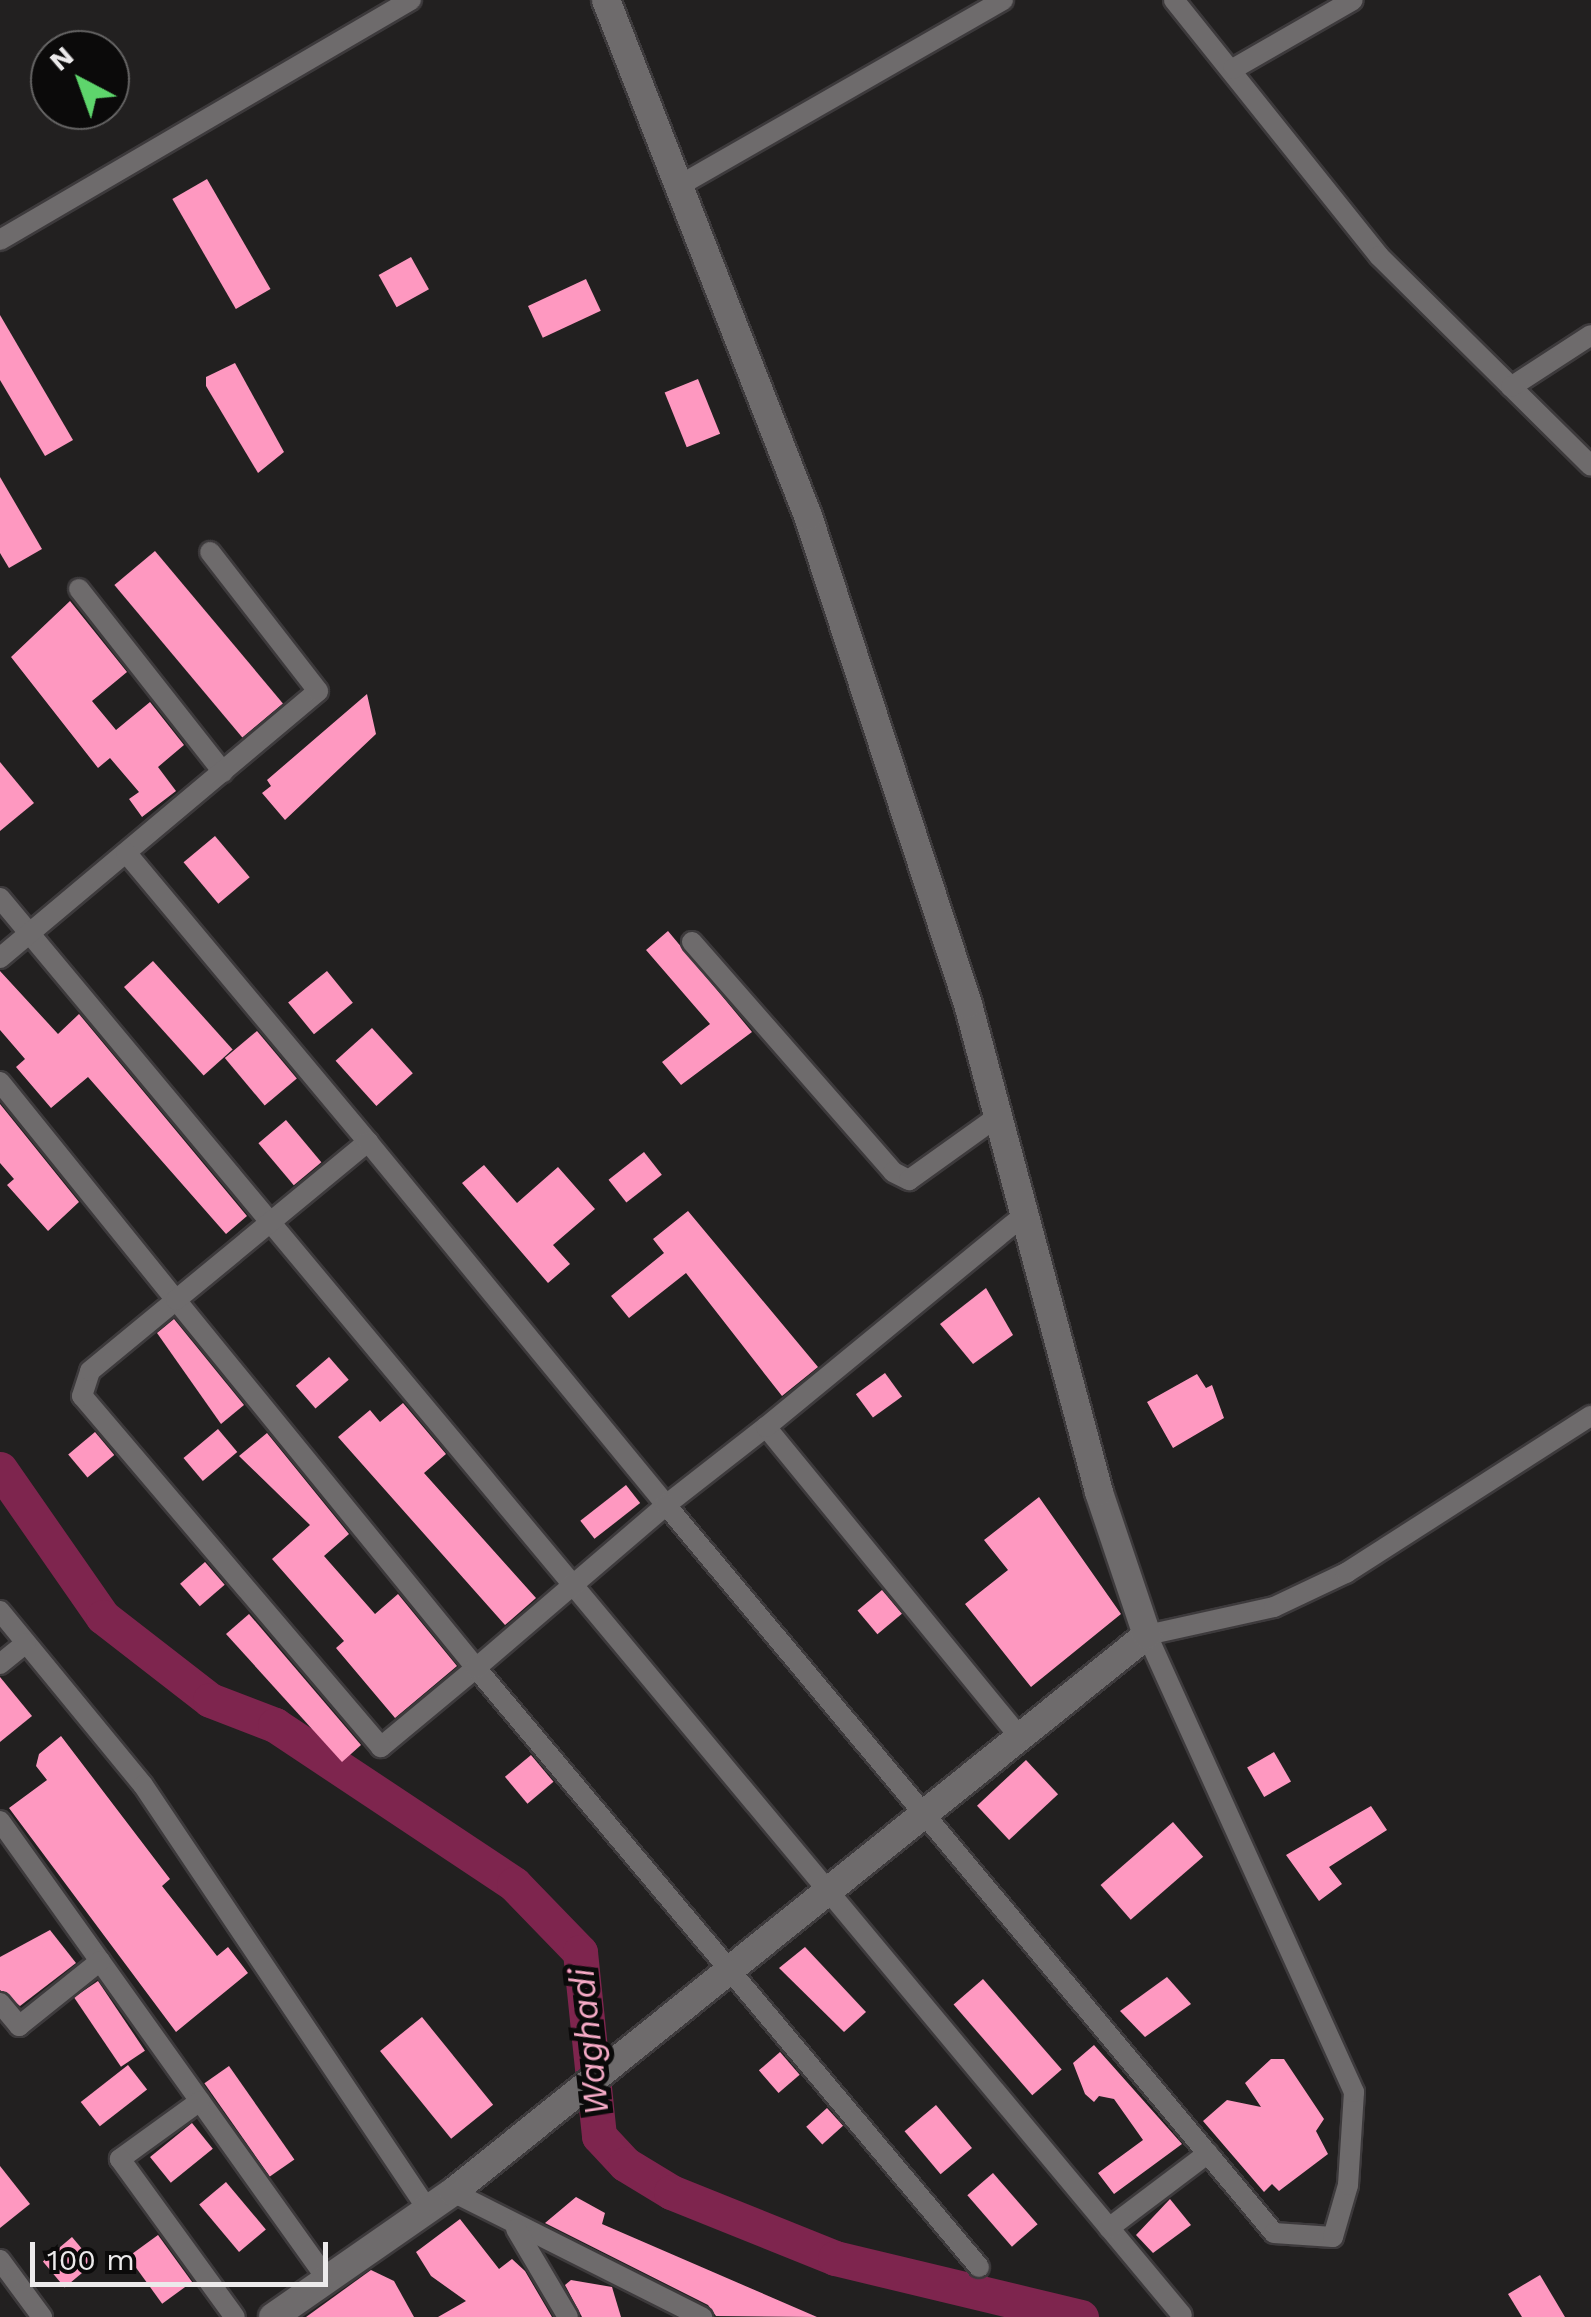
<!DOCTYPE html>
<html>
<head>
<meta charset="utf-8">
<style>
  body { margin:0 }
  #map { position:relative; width:1591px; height:2317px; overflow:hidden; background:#222020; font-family:"Work Sans",sans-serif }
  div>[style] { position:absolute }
  .river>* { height:35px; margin:-17.5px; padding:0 17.5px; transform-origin:17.5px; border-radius:17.5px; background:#7e254e }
  .building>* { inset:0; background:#fe98c0; transform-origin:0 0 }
  .roads { filter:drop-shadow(2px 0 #3d3a3c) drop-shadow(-2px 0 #3d3a3c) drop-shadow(0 2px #3d3a3c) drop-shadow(0 -2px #3d3a3c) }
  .street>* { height:20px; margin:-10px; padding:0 10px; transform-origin:10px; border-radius:10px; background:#6e6b6c }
  .secondary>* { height:28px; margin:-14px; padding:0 14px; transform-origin:14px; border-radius:14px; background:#6e6b6c }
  span { translate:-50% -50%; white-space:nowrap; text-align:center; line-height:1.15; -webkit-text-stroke:10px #0b0a0a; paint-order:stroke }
  .water-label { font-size:35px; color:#f7abc7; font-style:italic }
  .north { position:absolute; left:30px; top:30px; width:100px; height:100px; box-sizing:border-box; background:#0b0a0a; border:2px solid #656464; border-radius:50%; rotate:319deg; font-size:28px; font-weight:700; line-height:40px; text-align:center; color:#eceaeb }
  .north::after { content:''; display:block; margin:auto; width:35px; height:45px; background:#5ed56c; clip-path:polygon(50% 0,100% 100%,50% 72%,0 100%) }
  .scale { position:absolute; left:30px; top:2242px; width:298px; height:45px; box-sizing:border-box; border:5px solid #eceaeb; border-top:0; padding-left:12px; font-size:30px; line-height:35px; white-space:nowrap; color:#eceaeb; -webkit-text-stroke:8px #0b0a0a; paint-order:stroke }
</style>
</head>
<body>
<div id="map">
  <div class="river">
    <i style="left:0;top:1469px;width:180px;rotate:55.2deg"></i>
    <i style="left:103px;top:1617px;width:135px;rotate:37.8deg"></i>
    <i style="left:210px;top:1700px;width:70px;rotate:21deg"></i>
    <i style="left:275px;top:1725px;width:287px;rotate:33.6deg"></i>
    <i style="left:514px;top:1884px;width:95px;rotate:45.9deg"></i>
    <i style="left:580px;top:1952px;width:185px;rotate:84.1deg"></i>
    <i style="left:599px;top:2136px;width:38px;rotate:47deg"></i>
    <i style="left:625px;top:2164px;width:54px;rotate:31.3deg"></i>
    <i style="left:671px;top:2192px;width:177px;rotate:21.9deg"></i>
    <i style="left:835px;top:2258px;width:253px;rotate:13.5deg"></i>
  </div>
  <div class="building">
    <i style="left:207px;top:179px;width:127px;height:40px;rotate:60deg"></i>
    <i style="left:411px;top:257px;width:37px;height:37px;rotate:61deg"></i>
    <i style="left:586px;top:279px;width:35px;height:64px;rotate:65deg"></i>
    <i style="clip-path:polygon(0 315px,73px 440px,45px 456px,0 380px)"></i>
    <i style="clip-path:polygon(235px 363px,284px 452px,258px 473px,206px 386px,206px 377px)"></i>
    <i style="left:698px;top:379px;width:59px;height:36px;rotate:68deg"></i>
    <i style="clip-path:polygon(0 477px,42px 549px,9px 568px,0 553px)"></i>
    <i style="left:155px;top:551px;width:199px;height:53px;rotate:50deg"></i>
    <i style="clip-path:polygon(70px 601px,127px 672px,92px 701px,116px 730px,150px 702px,184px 745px,158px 767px,176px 791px,142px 817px,129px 799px,139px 792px,110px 758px,98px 768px,11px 657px)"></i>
    <i style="clip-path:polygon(367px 694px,376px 734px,285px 820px,262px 793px,271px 786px,267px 780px)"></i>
    <i style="clip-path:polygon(0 762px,34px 803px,0 831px)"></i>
    <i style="left:215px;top:836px;width:54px;height:41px;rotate:50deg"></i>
    <i style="clip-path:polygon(668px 931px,752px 1032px,681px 1085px,662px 1062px,710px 1024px,646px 950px)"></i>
    <i style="left:153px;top:961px;width:119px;height:39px;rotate:48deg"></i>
    <i style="clip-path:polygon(0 971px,58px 1034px,79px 1014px,247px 1216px,226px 1234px,88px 1077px,51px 1108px,16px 1067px,25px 1059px,0 1030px)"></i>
    <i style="left:327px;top:971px;width:41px;height:50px;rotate:51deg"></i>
    <i style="left:372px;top:1028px;width:61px;height:49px;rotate:48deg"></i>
    <i style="left:257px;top:1031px;width:62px;height:42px;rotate:50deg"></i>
    <i style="clip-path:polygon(0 1104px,79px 1202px,48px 1231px,7px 1185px,14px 1179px,0 1163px)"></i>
    <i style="left:286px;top:1120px;width:55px;height:36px;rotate:50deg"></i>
    <i style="left:644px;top:1152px;width:29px;height:45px;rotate:52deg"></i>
    <i style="clip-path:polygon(484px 1165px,517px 1203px,558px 1167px,595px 1209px,553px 1245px,570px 1264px,548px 1283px,462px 1183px)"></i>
    <i style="clip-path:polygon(688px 1211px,818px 1367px,782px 1396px,686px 1273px,629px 1318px,611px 1296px,664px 1253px,653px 1239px)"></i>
    <i style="clip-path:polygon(986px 1288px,1013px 1335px,973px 1364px,940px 1324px)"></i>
    <i style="clip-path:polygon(174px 1319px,244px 1405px,221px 1424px,157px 1333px)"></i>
    <i style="left:329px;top:1357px;width:30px;height:44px;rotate:49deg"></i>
    <i style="left:885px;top:1373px;width:29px;height:36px;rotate:54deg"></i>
    <i style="clip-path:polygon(1197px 1374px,1206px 1388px,1212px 1385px,1224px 1418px,1173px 1448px,1147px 1402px)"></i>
    <i style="clip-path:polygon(403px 1403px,446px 1454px,424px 1473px,536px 1598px,505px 1625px,338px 1437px,370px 1410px,380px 1422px)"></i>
    <i style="left:218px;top:1429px;width:30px;height:45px;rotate:50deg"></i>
    <i style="left:95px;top:1432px;width:30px;height:35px;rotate:50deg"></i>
    <i style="clip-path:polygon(267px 1433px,349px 1534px,324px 1556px,375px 1614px,398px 1594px,457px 1666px,395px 1718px,336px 1648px,344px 1641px,272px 1559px,310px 1525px,239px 1456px)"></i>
    <i style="left:626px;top:1485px;width:23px;height:58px;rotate:52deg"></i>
    <i style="clip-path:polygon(1039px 1497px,1121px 1614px,1031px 1687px,965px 1604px,1008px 1570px,984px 1540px)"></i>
    <i style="left:205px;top:1562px;width:30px;height:33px;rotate:49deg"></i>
    <i style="left:882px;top:1590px;width:31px;height:32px;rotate:50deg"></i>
    <i style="clip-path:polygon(249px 1614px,361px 1745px,342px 1762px,226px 1634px)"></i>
    <i style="clip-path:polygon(0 1677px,32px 1716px,0 1742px)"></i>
    <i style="clip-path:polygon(61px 1736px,170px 1879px,162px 1886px,217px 1956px,228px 1947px,248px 1973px,176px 2032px,9px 1808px,47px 1780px,36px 1766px,39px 1754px)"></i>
    <i style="left:1274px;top:1752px;width:34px;height:31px;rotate:60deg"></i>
    <i style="left:531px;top:1755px;width:35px;height:34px;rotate:50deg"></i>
    <i style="left:1026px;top:1760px;width:47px;height:67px;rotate:47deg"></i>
    <i style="clip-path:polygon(1371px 1806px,1387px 1830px,1329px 1867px,1342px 1884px,1319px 1901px,1286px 1855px)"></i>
    <i style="left:1173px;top:1822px;width:46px;height:96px;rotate:49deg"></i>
    <i style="clip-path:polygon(50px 1930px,76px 1963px,20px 2006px,0 1990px,0 1957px)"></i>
    <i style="clip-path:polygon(805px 1947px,866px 2012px,844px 2032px,779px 1968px)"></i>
    <i style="clip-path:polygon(1167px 1977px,1191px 2004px,1145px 2037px,1120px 2011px)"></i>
    <i style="left:983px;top:1979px;width:120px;height:39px;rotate:49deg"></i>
    <i style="left:98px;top:1981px;width:84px;height:29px;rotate:56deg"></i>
    <i style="left:422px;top:2017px;width:113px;height:54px;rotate:51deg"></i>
    <i style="clip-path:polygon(1094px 2045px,1182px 2144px,1114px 2194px,1098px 2173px,1143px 2140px,1114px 2099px,1099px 2096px,1094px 2102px,1085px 2094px,1073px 2063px)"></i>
    <i style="left:780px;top:2052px;width:30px;height:28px;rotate:49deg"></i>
    <i style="clip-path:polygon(1271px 2059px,1284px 2059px,1324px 2119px,1316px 2131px,1328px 2154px,1279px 2191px,1272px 2184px,1264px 2192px,1203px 2121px,1227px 2100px,1261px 2107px,1245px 2083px)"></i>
    <i style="left:128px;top:2065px;width:31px;height:60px;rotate:52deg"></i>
    <i style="left:229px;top:2066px;width:114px;height:30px;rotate:55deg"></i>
    <i style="left:936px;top:2105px;width:56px;height:41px;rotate:50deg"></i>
    <i style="left:827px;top:2108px;width:24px;height:28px;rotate:48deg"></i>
    <i style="left:192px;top:2123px;width:33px;height:54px;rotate:51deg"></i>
    <i style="clip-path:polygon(0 2166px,30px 2204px,0 2228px)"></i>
    <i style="left:993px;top:2173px;width:68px;height:34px;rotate:49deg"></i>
    <i style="left:226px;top:2182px;width:62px;height:35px;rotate:50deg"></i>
    <i style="clip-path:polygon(576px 2197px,605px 2213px,602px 2224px,817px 2317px,716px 2316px,708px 2305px,545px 2223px)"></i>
    <i style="clip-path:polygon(1170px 2199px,1191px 2225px,1153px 2253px,1136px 2235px)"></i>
    <i style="clip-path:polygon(460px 2219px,499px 2269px,512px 2259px,525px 2271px,552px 2317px,438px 2317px,466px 2301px,431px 2276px,416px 2252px)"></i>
    <i style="left:158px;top:2235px;width:58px;height:37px;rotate:54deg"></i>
    <i style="left:72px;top:2237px;width:34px;height:38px;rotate:50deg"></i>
    <i style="clip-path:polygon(371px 2270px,394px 2281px,414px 2317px,306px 2317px)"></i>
    <i style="clip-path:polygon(1540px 2275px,1565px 2317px,1522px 2317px,1508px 2294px)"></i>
    <i style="clip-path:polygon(571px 2280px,612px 2287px,621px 2317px,582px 2317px,565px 2285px)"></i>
  </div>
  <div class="roads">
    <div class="street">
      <i style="left:1174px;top:0;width:328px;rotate:51.3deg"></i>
      <i style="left:1379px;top:256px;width:298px;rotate:44.7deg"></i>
      <i style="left:1233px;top:69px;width:138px;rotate:-29.9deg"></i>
      <i style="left:682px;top:184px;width:370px;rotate:-29.8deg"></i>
      <i style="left:0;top:240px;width:476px;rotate:-30.3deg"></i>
      <i style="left:1511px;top:387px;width:95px;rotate:-33deg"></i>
      <i style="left:79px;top:589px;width:233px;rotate:51.8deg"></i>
      <i style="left:0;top:898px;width:1845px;rotate:50.17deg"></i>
      <i style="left:692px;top:942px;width:305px;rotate:48.8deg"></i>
      <i style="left:893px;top:1172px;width:18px;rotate:27deg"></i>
      <i style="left:909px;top:1180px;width:108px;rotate:-35.6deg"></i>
      <i style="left:0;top:958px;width:415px;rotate:-40deg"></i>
      <i style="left:318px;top:691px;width:176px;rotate:-127.8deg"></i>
      <i style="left:0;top:1082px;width:280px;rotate:51.1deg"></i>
      <i style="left:176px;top:1300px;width:475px;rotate:50.8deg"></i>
      <i style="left:476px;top:1668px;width:124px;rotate:140.3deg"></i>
      <i style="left:381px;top:1747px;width:461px;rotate:-130.4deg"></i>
      <i style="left:82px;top:1396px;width:26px;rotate:-72deg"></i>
      <i style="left:90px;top:1371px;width:112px;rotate:-39.5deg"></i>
      <i style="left:176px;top:1300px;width:249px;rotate:-39.5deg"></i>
      <i style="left:368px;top:1142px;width:377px;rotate:-129.9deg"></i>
      <i style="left:368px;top:1142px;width:470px;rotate:50.6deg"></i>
      <i style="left:666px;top:1505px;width:127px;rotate:-38deg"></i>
      <i style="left:766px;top:1427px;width:398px;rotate:50.7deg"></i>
      <i style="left:766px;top:1427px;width:331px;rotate:-39.4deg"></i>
      <i style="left:0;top:1611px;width:225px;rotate:50.6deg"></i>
      <i style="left:143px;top:1785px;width:512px;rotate:56.15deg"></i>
      <i style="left:0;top:1664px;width:33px;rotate:-39deg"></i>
      <i style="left:0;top:1821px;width:563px;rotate:54.47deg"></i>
      <i style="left:0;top:2003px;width:30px;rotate:50deg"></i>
      <i style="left:19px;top:2026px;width:104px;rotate:-38.7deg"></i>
      <i style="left:200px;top:2101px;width:99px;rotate:144.1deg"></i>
      <i style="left:120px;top:2159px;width:195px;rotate:54deg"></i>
      <i style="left:453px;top:2192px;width:279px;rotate:26.7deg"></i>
      <i style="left:1109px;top:2228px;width:124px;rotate:-37.1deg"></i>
      <i style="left:516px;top:2229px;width:102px;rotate:59.4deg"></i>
      <i style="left:0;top:2260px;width:71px;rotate:53.6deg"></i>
      <i style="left:979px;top:2267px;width:782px;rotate:-130.02deg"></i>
      <i style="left:476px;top:1668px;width:250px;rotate:-40.6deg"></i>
      <i style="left:666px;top:1505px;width:948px;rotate:50.13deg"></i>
      <i style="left:1274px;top:2233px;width:59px;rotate:3.9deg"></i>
      <i style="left:1333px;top:2237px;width:54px;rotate:-73.9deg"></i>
      <i style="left:1348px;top:2185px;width:93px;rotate:-86.3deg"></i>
      <i style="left:1354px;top:2092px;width:502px;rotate:-114.37deg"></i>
      <i style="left:1147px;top:1635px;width:130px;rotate:-12.4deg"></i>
      <i style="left:1274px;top:1607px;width:80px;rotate:-25.3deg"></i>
      <i style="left:1346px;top:1573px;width:291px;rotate:-32.7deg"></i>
    </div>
    <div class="secondary">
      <i style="left:273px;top:2317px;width:219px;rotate:-34.8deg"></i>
      <i style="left:453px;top:2192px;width:890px;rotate:-38.75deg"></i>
      <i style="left:1147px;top:1635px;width:151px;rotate:-108.6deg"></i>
      <i style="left:1099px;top:1492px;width:505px;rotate:-105.03deg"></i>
      <i style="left:968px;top:1004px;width:514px;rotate:-108.15deg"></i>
      <i style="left:808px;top:516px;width:554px;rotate:-111.38deg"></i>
    </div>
  </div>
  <div class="water-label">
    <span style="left:589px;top:2042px;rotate:-96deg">Waghadi</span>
  </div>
  <div class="north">N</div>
  <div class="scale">100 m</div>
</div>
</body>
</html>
